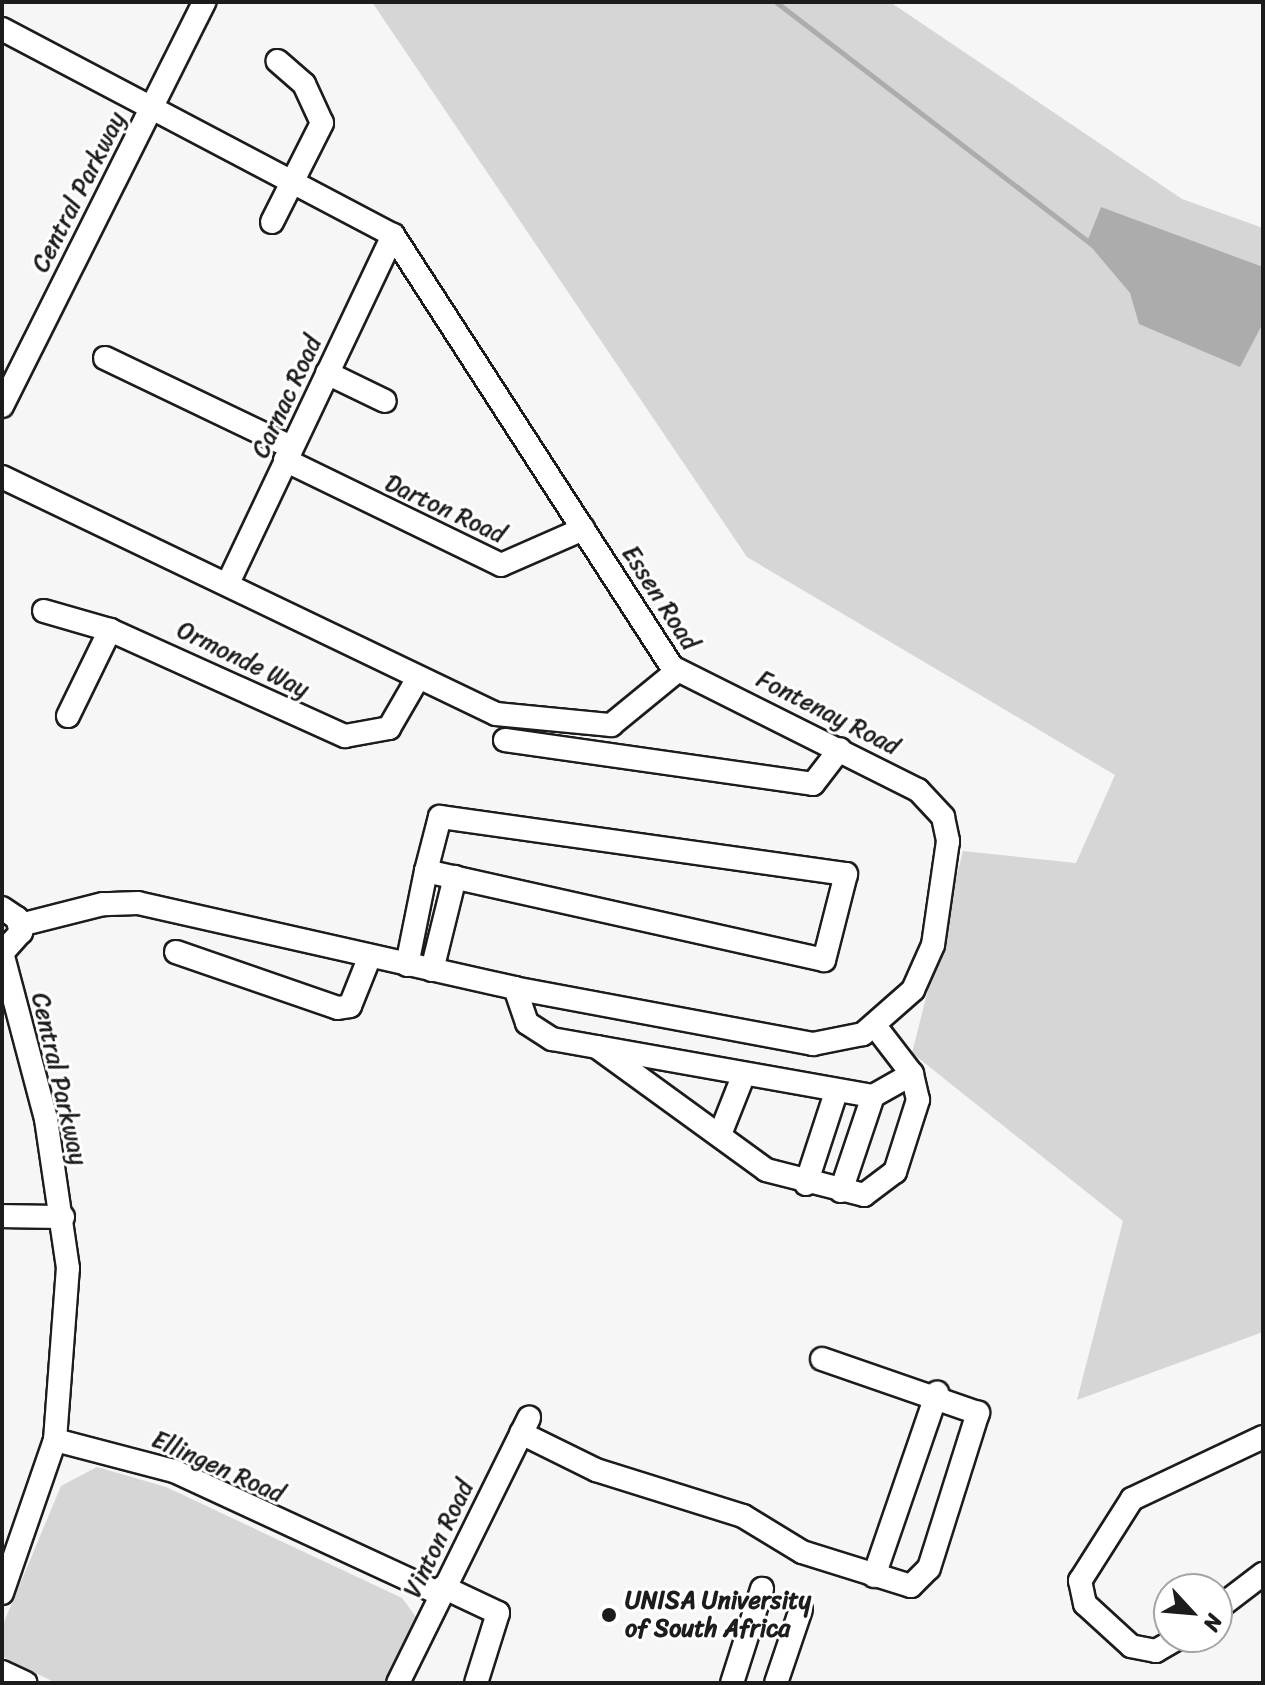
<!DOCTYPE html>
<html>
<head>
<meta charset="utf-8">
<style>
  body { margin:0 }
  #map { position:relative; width:1265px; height:1685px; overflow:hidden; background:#f6f6f6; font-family:Sriracha,sans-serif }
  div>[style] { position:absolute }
  .green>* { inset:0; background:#d6d6d6 }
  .water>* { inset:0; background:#acacac }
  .stream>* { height:5px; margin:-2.5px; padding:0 2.5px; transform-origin:2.5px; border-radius:2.5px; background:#acacac }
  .roads { filter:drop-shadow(2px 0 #1c1c1c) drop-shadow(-2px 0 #1c1c1c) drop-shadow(0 2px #1c1c1c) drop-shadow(0 -2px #1c1c1c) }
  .minor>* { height:22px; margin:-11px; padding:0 11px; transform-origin:11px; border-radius:11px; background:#fff }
  .dots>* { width:22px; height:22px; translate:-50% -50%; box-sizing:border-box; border:4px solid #fff; border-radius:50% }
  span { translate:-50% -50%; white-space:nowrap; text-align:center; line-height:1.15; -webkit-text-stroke:6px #fff; paint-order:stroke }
  .street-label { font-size:24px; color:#1c1c1c }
  .poi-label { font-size:24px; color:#1c1c1c; font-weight:700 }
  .left { translate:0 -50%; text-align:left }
  .frame { position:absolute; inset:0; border:4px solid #1c1c1c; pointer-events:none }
  .north { position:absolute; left:1153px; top:1573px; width:80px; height:80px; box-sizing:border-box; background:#fff; border:2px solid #a4a4a4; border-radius:50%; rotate:116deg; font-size:22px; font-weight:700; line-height:32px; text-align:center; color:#1c1c1c }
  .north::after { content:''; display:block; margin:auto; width:28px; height:36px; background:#1c1c1c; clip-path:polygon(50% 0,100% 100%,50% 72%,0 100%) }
</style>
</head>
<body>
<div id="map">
  <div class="green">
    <i style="clip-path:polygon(372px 2px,890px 2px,1182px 199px,1263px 228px,1263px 1332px,1077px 1400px,1123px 1221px,912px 1053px,963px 851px,1076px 863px,1115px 775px,747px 557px)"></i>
    <i style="clip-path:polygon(97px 1467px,166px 1487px,402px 1598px,419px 1621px,393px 1683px,56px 1683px,3px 1657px,2px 1627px,61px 1486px)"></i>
  </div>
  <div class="water">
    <i style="clip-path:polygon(1101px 207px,1263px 267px,1263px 323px,1240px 367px,1139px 324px,1130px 293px,1087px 242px)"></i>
  </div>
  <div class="stream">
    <i style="left:776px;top:2px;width:399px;rotate:37.5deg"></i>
  </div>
  <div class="roads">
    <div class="minor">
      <i style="left:2px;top:29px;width:442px;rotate:27.8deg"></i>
      <i style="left:393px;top:235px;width:514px;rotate:57.14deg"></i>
      <i style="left:672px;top:667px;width:275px;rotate:26.6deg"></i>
      <i style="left:918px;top:790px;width:37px;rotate:47deg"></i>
      <i style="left:943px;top:817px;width:25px;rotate:78deg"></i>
      <i style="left:948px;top:841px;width:105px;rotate:98.2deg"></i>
      <i style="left:933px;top:945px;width:49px;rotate:114deg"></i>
      <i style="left:913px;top:990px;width:67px;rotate:138.7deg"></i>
      <i style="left:863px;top:1034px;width:51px;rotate:168.7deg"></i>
      <i style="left:813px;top:1044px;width:303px;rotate:-169.4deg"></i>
      <i style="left:515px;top:988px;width:386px;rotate:-167.3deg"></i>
      <i style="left:138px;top:903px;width:35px;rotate:178deg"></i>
      <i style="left:103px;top:904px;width:86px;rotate:165.8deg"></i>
      <i style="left:272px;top:222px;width:111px;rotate:-63.2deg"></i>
      <i style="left:322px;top:123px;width:43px;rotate:-114.8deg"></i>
      <i style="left:304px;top:84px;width:35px;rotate:-139deg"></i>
      <i style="left:105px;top:358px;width:206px;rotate:25.6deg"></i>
      <i style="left:327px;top:373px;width:64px;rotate:25.8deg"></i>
      <i style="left:2px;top:406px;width:452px;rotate:-63.4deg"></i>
      <i style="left:285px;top:460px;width:240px;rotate:25.9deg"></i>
      <i style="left:501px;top:565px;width:90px;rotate:-23.7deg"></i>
      <i style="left:2px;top:477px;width:548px;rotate:25.63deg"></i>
      <i style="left:496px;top:714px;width:116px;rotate:5.5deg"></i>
      <i style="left:611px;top:725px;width:85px;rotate:-39.3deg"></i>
      <i style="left:228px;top:583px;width:385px;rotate:-64.6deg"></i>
      <i style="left:44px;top:611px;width:69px;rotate:16.1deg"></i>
      <i style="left:68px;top:716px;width:96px;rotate:-64deg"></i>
      <i style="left:110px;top:630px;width:258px;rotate:24.3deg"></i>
      <i style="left:345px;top:736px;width:45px;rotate:-10.3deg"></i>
      <i style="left:389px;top:728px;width:58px;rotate:-59.9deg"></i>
      <i style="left:505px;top:740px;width:311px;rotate:8.1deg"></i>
      <i style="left:813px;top:784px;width:44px;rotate:-52.4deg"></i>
      <i style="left:2px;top:908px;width:18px;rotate:34deg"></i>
      <i style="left:17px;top:918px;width:15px;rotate:74deg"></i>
      <i style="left:21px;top:932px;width:28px;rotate:132deg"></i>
      <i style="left:176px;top:952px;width:171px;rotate:19.1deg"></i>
      <i style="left:338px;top:1008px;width:12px;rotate:-9deg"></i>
      <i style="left:350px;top:1006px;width:54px;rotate:-68.2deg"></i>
      <i style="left:407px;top:965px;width:96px;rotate:-78.6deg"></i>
      <i style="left:426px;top:871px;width:56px;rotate:-75.5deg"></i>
      <i style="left:440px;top:817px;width:410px;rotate:8deg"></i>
      <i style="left:846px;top:874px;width:89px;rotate:104.3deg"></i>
      <i style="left:824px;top:960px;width:408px;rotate:-167.4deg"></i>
      <i style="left:432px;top:970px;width:96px;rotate:-76.1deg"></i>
      <i style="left:515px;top:988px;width:37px;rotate:71deg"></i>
      <i style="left:527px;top:1023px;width:30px;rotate:33deg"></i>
      <i style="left:552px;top:1039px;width:326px;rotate:10.1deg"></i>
      <i style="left:873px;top:1096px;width:45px;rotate:-29.4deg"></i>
      <i style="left:597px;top:1047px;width:209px;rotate:36deg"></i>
      <i style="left:766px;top:1170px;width:101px;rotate:14.3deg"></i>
      <i style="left:864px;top:1195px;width:39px;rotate:-37deg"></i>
      <i style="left:895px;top:1172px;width:76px;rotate:-72.3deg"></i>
      <i style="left:918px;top:1100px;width:27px;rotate:-103deg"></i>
      <i style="left:912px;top:1074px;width:59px;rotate:-127.5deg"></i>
      <i style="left:721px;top:1132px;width:62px;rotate:-68.4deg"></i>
      <i style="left:806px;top:1184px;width:97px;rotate:-71.9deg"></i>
      <i style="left:841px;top:1191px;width:100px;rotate:-71.4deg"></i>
      <i style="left:2px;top:1216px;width:61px;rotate:0.9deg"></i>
      <i style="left:521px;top:1433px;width:84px;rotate:26.3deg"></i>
      <i style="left:596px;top:1470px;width:154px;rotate:17.4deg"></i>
      <i style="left:743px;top:1516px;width:69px;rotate:31.4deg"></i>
      <i style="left:802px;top:1552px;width:114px;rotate:17.3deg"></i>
      <i style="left:911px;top:1586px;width:25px;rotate:-45deg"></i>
      <i style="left:929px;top:1568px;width:163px;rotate:-72.5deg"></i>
      <i style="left:978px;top:1413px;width:165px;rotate:-160.9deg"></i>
      <i style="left:55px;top:1440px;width:123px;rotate:14.6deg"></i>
      <i style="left:174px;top:1471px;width:293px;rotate:24.8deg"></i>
      <i style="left:874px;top:1576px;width:194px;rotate:-71deg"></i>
      <i style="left:443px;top:1587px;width:61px;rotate:25.3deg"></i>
      <i style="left:498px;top:1613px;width:73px;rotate:107.4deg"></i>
      <i style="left:2px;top:1593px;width:162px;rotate:-70.9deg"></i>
      <i style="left:55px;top:1440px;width:172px;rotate:-85.7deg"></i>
      <i style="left:68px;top:1268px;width:151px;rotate:-98.4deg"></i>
      <i style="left:46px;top:1119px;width:172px;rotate:-104.8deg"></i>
      <i style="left:1217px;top:1609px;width:58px;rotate:-37.3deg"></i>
      <i style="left:1180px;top:1637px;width:28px;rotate:150deg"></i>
      <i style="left:1156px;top:1651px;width:25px;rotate:-169deg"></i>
      <i style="left:1131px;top:1646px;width:62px;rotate:-137.6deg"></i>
      <i style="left:1085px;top:1604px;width:24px;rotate:-102deg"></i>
      <i style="left:1080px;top:1581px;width:97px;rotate:-57.6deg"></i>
      <i style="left:1132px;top:1499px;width:145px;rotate:-25.3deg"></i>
      <i style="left:2px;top:1672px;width:26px;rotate:25deg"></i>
      <i style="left:398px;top:1683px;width:296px;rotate:-63.7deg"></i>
      <i style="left:732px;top:1683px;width:99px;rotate:-72.3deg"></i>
      <i style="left:776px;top:1683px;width:78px;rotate:-71.3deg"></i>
    </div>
  </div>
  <div class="dots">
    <i style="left:609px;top:1615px;background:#1c1c1c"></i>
  </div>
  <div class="street-label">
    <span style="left:79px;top:192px;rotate:-63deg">Central Parkway</span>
    <span style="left:287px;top:397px;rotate:-65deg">Carnac Road</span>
    <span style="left:445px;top:509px;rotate:25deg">Darton Road</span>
    <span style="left:660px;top:598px;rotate:57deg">Essen Road</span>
    <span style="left:243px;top:660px;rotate:26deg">Ormonde Way</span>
    <span style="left:828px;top:713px;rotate:27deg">Fontenay Road</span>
    <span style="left:59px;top:1079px;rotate:77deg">Central Parkway</span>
    <span style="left:218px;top:1467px;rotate:24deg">Ellingen Road</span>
    <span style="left:439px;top:1539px;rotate:-64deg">Vinton Road</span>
  </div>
  <div class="poi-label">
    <span class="left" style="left:625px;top:1615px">UNISA University<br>of South Africa</span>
  </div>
  <div class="frame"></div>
  <div class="north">N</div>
</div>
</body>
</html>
